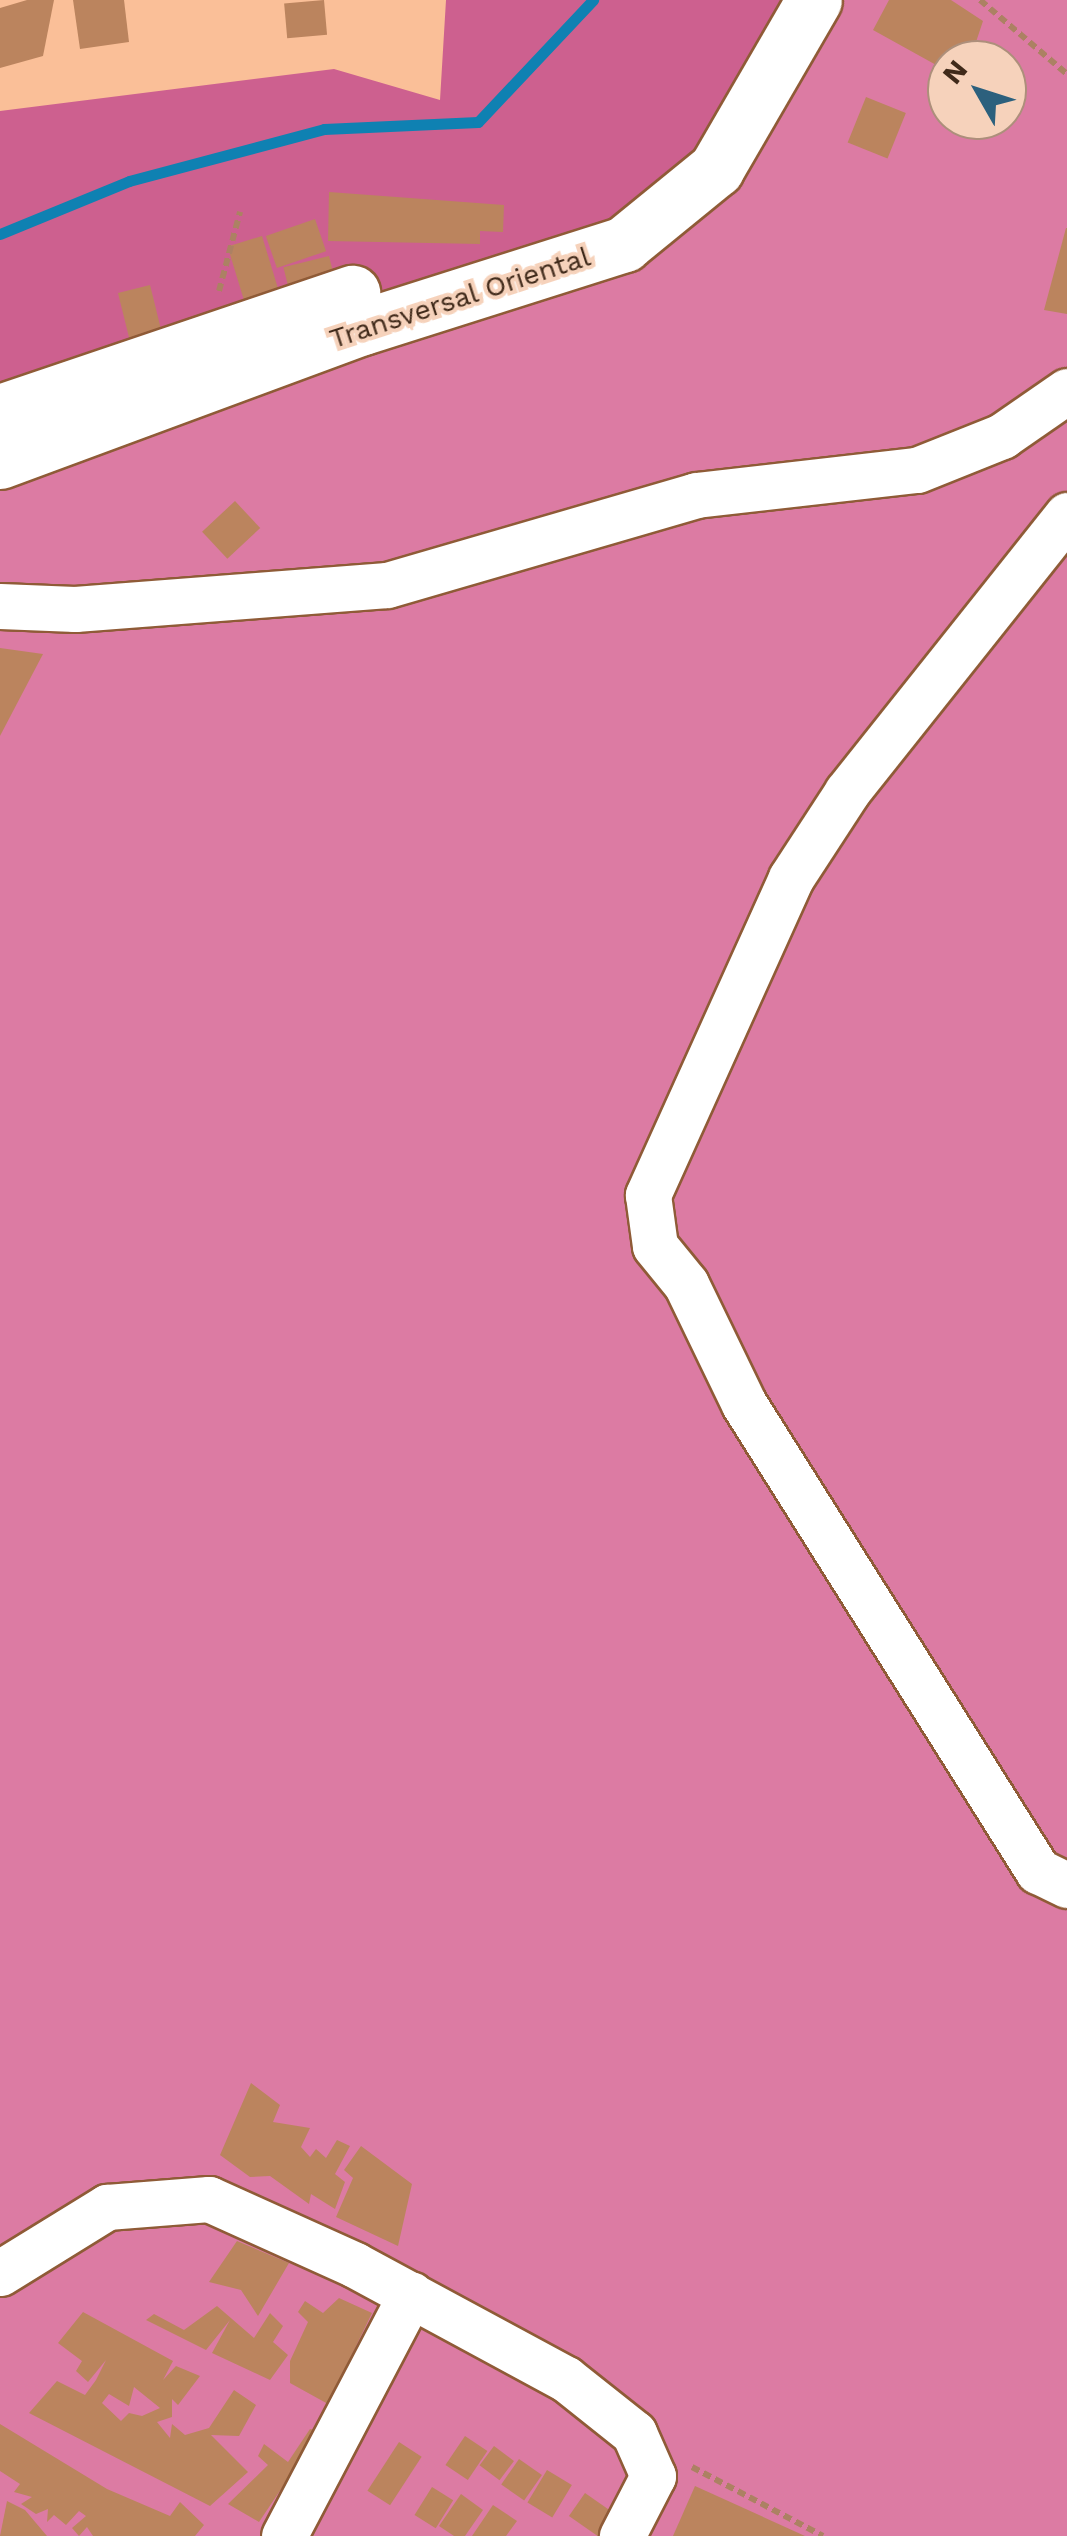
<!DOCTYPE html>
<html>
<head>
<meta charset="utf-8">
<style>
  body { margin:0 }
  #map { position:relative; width:1067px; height:2536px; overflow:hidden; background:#fabf98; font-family:"Work Sans",sans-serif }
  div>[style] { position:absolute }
  .green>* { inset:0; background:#dc7ba3 }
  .forest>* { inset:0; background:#cd608f }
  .stream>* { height:11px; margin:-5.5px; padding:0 5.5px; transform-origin:5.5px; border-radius:5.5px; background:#0f81b2 }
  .building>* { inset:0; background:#bb845e; transform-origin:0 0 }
  .path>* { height:6px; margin-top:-3px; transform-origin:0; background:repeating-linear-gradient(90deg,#ac8163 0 8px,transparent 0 13px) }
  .roads { filter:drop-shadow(2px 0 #8f5b37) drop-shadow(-2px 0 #8f5b37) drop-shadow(0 2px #8f5b37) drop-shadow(0 -2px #8f5b37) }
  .street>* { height:45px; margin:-22.5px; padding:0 22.5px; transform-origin:22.5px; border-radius:22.5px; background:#fff }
  .secondary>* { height:55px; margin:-27.5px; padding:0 27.5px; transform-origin:27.5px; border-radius:27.5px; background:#fff }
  span { translate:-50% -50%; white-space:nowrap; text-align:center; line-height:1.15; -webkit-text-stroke:8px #f6d2bb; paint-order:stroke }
  .street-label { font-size:28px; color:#402a1a }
  .north { position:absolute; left:927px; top:40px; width:100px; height:100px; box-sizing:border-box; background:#f6d2bb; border:2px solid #ad8f7b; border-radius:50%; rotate:309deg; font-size:28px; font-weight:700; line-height:40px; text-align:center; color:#402a1a }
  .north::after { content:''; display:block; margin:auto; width:35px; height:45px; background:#2c607d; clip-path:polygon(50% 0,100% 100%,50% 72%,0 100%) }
</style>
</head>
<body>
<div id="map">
  <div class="green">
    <i style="clip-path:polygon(evenodd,803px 0,1067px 0,1067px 2536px,0 2536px,0 444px,803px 0,947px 60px,1007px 60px,1007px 120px,947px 120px,947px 60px)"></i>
  </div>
  <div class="forest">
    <i style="clip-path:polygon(446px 0,803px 0,701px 165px,570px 244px,0 444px,0 111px,334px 69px,440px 100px)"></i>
  </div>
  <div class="stream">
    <i style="left:0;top:234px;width:139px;rotate:-22.3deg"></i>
    <i style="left:129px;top:181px;width:202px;rotate:-14.9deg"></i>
    <i style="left:324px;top:129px;width:154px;rotate:-2.6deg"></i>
    <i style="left:478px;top:122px;width:168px;rotate:-46.7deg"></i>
  </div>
  <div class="building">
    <i style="clip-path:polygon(27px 0,54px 0,43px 56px,0 68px,0 8px)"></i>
    <i style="clip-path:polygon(73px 0,124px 0,129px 42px,80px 49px)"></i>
    <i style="left:324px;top:0;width:35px;height:40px;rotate:85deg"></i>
    <i style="clip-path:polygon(889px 0,951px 0,983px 21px,970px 60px,947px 60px,947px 71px,873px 30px)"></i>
    <i style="left:866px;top:97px;width:43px;height:49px;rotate:22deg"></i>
    <i style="clip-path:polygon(329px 192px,504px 205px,503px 232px,480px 231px,480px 244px,328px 241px)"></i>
    <i style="left:315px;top:219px;width:34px;height:52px;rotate:71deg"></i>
    <i style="clip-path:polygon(1066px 228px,1067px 228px,1067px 314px,1044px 310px)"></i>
    <i style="left:262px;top:236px;width:70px;height:36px;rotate:73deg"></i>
    <i style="left:329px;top:256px;width:30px;height:47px;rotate:76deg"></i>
    <i style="left:150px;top:285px;width:53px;height:33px;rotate:76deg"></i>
    <i style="left:235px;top:501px;width:37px;height:45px;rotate:47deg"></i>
    <i style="clip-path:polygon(0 648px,43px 654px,0 736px)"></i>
    <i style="clip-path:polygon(251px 2083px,280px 2105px,273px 2122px,310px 2128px,301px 2147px,310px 2157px,316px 2149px,326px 2158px,337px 2140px,350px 2146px,335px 2174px,345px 2182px,335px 2209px,311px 2194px,309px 2204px,270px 2176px,250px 2177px,220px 2155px)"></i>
    <i style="clip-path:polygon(361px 2146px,412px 2184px,398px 2246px,336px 2217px,353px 2178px,344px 2170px)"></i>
    <i style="clip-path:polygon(237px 2241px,289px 2263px,258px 2316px,241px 2290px,209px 2282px)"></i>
    <i style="clip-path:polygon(339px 2298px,372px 2313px,328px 2404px,290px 2383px,290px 2361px,308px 2322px,298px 2312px,305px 2301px,323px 2313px)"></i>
    <i style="clip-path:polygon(217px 2306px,254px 2338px,270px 2313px,283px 2326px,273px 2342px,288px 2355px,270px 2380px,212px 2353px,230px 2320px,206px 2350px,146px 2320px,154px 2314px,184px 2330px)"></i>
    <i style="clip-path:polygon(evenodd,83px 2312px,173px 2361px,163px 2380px,176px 2366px,200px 2376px,178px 2405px,172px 2399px,172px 2417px,157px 2422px,170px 2438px,172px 2424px,185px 2435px,209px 2428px,234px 2390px,256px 2405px,239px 2436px,211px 2435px,248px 2472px,210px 2506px,29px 2413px,57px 2381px,85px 2395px,96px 2380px,106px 2360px,88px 2382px,76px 2371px,82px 2361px,58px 2343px,83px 2312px,134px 2387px,160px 2408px,169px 2404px,142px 2416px,129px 2413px,121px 2421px,102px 2403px,109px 2394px,129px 2406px,134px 2387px)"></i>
    <i style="clip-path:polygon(0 2424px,107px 2489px,170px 2516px,180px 2502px,204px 2525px,195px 2536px,93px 2536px,87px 2527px,79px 2536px,72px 2528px,86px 2516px,79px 2511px,66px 2525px,54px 2515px,47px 2522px,48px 2509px,36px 2514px,21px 2504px,32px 2497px,14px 2492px,20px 2484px,0 2471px)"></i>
    <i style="clip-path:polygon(310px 2429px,320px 2431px,259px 2522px,228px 2504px,268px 2465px,258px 2456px,264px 2444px,288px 2462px)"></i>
    <i style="left:465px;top:2436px;width:27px;height:35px;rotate:34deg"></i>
    <i style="left:399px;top:2442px;width:27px;height:58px;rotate:33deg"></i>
    <i style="left:494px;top:2446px;width:25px;height:24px;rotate:37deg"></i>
    <i style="left:519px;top:2459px;width:28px;height:31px;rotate:35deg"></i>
    <i style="left:547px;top:2470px;width:29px;height:38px;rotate:31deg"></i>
    <i style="clip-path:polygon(695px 2486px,805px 2536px,673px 2536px)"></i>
    <i style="left:432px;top:2487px;width:25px;height:33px;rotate:32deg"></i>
    <i style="left:585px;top:2493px;width:38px;height:28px;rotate:35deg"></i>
    <i style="clip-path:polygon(461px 2494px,483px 2510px,465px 2536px,454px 2536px,439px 2526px)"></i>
    <i style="clip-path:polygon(7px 2501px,25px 2510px,47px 2536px,0 2536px)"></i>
    <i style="clip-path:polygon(493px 2505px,517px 2521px,506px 2536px,472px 2536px)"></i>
  </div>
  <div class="path">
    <i style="left:980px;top:0;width:114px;rotate:40.4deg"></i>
    <i style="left:219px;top:291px;width:82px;rotate:-75.1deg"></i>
    <i style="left:692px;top:2467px;width:148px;rotate:27.8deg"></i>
  </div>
  <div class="roads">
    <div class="street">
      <i style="left:1067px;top:515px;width:354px;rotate:128.5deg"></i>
      <i style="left:847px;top:792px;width:103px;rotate:123.1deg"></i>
      <i style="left:791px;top:878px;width:348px;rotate:114.3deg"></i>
      <i style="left:648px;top:1195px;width:51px;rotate:82.2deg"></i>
      <i style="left:655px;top:1246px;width:49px;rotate:50.8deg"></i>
      <i style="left:686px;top:1284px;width:133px;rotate:64.2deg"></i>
      <i style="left:744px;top:1404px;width:552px;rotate:57.81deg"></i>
      <i style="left:1038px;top:1871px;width:32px;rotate:26deg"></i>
      <i style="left:0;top:606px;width:75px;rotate:2.3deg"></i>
      <i style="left:75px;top:609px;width:313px;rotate:-4.4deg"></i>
      <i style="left:387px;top:585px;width:322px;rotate:-16.2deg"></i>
      <i style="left:696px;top:495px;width:222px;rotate:-6.5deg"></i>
      <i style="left:917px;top:470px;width:92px;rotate:-21.8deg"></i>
      <i style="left:1002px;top:436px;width:79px;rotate:-34.7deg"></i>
      <i style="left:0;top:2273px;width:126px;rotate:-31.7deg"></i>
      <i style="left:107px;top:2207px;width:102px;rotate:-4.5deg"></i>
      <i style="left:209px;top:2199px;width:160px;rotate:24.3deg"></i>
      <i style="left:355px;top:2265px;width:240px;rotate:28.4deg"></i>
      <i style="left:566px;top:2379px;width:87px;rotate:38.5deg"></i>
      <i style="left:634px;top:2433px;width:47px;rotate:66.2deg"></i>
      <i style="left:653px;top:2476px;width:68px;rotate:117.3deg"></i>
      <i style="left:284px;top:2536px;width:273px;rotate:-62.3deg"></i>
    </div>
    <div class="secondary">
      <i style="left:0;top:412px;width:372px;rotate:-18.7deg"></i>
      <i style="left:0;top:461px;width:387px;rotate:-20.3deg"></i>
      <i style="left:363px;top:327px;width:274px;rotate:-17.6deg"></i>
      <i style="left:624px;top:244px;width:119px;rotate:-39.2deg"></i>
      <i style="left:716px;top:169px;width:195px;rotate:-59.9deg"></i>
    </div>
  </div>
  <div class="street-label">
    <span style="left:460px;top:298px;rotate:-18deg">Transversal Oriental</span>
  </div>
  <div class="north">N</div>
</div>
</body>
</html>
